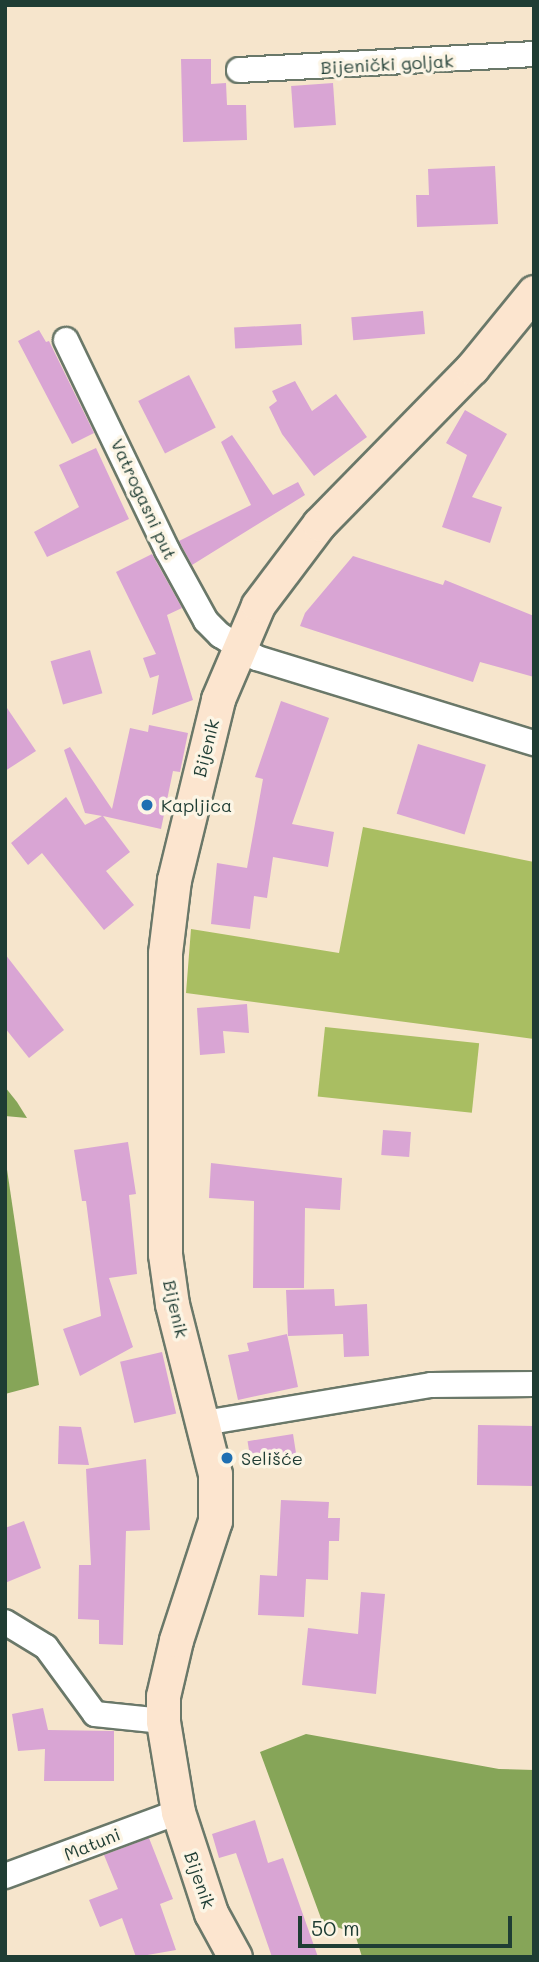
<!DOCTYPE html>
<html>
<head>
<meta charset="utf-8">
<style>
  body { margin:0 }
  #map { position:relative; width:539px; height:1962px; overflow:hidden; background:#f6e5cc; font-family:Mali,sans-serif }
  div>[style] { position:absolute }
  .green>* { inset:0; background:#a9be62; transform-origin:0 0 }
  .forest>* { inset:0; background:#86a558 }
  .building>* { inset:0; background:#d9a5d4; transform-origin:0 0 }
  .roads { filter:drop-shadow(2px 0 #6a7869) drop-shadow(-2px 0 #6a7869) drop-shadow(0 2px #6a7869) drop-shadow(0 -2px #6a7869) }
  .street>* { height:24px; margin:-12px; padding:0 12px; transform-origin:12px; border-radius:12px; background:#fff }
  .secondary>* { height:33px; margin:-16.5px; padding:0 16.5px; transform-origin:16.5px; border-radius:16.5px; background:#fce5cf }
  .dots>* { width:19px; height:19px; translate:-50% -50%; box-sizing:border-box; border:4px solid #fcf5e5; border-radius:50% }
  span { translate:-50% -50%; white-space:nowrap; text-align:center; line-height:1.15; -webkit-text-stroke:7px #fcf5e5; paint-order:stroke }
  .street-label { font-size:18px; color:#1f3d34 }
  .poi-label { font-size:18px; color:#1f3d34 }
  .left { translate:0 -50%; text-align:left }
  .frame { position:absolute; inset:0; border:7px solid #1f3d34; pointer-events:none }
  .scale { position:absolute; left:298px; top:1916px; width:214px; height:32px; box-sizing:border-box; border:4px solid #1f3d34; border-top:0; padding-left:9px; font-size:21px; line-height:24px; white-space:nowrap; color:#1f3d34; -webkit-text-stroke:5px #fcf5e5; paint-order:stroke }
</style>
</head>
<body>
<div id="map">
  <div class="green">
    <i style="clip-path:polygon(363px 827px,534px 862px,534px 1039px,186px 993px,191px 929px,339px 953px)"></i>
    <i style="left:325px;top:1027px;width:155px;height:70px;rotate:6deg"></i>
  </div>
  <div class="forest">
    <i style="clip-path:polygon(5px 1087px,17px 1102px,27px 1118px,5px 1116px)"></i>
    <i style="clip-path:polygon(5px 1156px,39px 1385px,5px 1394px)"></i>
    <i style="clip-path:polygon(306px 1734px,499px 1769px,534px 1770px,534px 1957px,362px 1957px,355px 1934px,322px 1921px,260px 1752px)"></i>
  </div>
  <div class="building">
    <i style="clip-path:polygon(181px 59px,211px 59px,211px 84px,226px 83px,227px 105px,246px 105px,247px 140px,183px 142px)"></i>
    <i style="left:333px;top:83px;width:42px;height:42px;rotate:86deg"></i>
    <i style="clip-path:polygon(495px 166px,498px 224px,417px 227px,416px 195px,429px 195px,428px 169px)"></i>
    <i style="left:423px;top:311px;width:23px;height:72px;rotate:85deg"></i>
    <i style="left:301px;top:324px;width:21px;height:67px;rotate:87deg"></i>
    <i style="clip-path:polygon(39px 330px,46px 342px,49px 341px,94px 433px,72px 444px,18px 341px)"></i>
    <i style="left:189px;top:375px;width:59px;height:57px;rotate:63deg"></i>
    <i style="clip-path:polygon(295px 381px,312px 411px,336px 394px,367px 437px,314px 476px,282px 434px,269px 407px,277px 401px,272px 391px)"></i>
    <i style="clip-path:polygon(465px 410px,507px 434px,472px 497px,502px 507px,490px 543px,442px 527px,467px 455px,446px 443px)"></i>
    <i style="clip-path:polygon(232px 435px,273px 495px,298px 482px,305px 495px,192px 565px,179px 541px,251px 505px,221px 442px)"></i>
    <i style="clip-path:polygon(96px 448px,129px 519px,47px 557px,34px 532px,79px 507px,59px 465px)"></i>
    <i style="clip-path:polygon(152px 554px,182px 608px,167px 615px,193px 700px,152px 715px,159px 675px,150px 678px,143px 658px,156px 654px,116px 572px)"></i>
    <i style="clip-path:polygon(353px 556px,443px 585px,445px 580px,534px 616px,534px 677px,480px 662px,473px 682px,300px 626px,305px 613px)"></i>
    <i style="left:90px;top:650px;width:45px;height:41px;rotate:74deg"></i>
    <i style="clip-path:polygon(281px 701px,329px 718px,292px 824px,334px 832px,328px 867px,273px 857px,267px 898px,254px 896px,250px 929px,211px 924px,217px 863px,247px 868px,263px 779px,255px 777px)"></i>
    <i style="clip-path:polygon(5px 705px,36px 751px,5px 771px)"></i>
    <i style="clip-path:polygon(149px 725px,188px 733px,180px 772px,173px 771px,161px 829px,103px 816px,130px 852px,106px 871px,134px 905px,104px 930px,42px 853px,28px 865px,11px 843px,66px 797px,85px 825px,102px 816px,85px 813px,64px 750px,70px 747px,112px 809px,130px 728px,148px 732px)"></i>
    <i style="left:418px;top:744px;width:71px;height:73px;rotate:17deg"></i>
    <i style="clip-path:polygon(5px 954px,64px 1030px,29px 1058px,5px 1028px)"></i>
    <i style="clip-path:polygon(247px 1004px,249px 1033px,223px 1031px,225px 1053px,200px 1055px,197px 1008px)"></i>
    <i style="left:383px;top:1130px;width:28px;height:25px;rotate:4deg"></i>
    <i style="clip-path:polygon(128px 1142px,136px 1194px,129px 1195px,137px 1274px,109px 1278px,133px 1347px,80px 1376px,63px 1329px,101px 1316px,86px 1201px,82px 1201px,74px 1150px)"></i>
    <i style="clip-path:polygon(211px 1163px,342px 1178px,340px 1210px,305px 1208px,304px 1288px,253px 1288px,254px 1201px,209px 1198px)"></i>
    <i style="clip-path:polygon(334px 1289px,335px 1306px,367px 1304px,369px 1356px,344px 1357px,343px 1334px,288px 1336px,286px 1290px)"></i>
    <i style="clip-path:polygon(287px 1334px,298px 1387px,238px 1400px,228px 1355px,249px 1351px,247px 1343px)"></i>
    <i style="left:162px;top:1352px;width:63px;height:43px;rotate:77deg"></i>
    <i style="left:478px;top:1425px;width:56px;height:60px;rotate:1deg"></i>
    <i style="clip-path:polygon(59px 1426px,81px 1427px,89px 1465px,58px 1464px)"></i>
    <i style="left:293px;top:1434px;width:26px;height:46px;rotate:81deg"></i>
    <i style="clip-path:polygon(146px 1459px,150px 1530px,126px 1531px,123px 1645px,99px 1644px,99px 1620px,78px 1619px,79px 1565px,91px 1565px,86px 1469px)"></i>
    <i style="clip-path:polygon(281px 1500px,329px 1502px,328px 1518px,340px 1518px,339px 1541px,329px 1541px,328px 1580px,306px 1579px,304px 1617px,258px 1615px,260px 1575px,277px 1576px)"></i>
    <i style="clip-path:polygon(24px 1521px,41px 1568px,5px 1583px,5px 1528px)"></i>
    <i style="clip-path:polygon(361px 1592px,385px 1594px,376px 1694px,302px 1685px,308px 1628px,358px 1634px)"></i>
    <i style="clip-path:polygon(43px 1708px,48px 1730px,114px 1731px,114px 1781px,44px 1781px,45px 1749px,18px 1751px,12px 1714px)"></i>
    <i style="clip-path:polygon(255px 1820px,268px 1863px,283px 1858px,318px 1957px,272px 1957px,236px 1853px,219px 1858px,212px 1834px)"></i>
    <i style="clip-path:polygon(149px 1838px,173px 1899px,160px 1904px,176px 1950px,136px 1957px,122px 1918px,100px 1927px,89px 1900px,118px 1889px,104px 1855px)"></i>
  </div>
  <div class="roads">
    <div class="street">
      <i style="left:239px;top:70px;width:295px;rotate:-3.1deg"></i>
      <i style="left:66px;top:340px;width:233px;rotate:64.3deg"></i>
      <i style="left:167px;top:550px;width:81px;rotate:61.2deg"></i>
      <i style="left:206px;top:621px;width:20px;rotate:45deg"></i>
      <i style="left:220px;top:635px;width:44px;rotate:31.9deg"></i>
      <i style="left:257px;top:658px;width:290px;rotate:17.1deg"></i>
      <i style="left:204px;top:1423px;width:230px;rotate:-9.5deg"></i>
      <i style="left:431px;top:1385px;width:103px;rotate:-0.6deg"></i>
      <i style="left:5px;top:1622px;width:48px;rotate:31.4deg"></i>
      <i style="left:46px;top:1647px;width:83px;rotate:53.8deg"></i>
      <i style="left:95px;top:1714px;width:68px;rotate:5.9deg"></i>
      <i style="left:5px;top:1876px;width:184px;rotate:-20.3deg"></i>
    </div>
    <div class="secondary">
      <i style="left:235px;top:1957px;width:50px;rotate:-118.6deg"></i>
      <i style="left:211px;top:1913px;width:106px;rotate:-108.1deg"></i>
      <i style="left:178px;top:1812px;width:92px;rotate:-99.4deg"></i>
      <i style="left:163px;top:1721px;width:25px;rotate:-90deg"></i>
      <i style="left:163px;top:1696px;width:57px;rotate:-76.9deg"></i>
      <i style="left:176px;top:1640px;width:125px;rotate:-71.9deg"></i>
      <i style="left:215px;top:1521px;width:47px;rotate:-90deg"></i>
      <i style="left:215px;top:1474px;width:175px;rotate:-104.2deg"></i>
      <i style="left:172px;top:1304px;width:50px;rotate:-98deg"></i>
      <i style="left:165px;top:1254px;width:301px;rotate:-90deg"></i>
      <i style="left:165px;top:953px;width:74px;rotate:-83deg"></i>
      <i style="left:174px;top:880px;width:186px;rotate:-76.3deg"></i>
      <i style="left:218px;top:699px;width:102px;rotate:-66.9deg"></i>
      <i style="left:258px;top:605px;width:101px;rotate:-53deg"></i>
      <i style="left:319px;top:524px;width:219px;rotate:-45.6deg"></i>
      <i style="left:472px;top:368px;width:98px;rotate:-50.8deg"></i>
    </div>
  </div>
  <div class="dots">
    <i style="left:147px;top:805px;background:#1f6fb2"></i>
    <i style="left:227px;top:1458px;background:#1f6fb2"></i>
  </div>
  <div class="street-label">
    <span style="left:387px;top:64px;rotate:-3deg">Bijenički goljak</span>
    <span style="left:144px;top:499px;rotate:65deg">Vatrogasni put</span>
    <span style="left:206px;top:748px;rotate:-76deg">Bijenik</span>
    <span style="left:176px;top:1309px;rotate:77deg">Bijenik</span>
    <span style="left:92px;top:1844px;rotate:-22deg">Matuni</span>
    <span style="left:200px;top:1880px;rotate:71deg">Bijenik</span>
  </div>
  <div class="poi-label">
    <span class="left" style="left:161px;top:805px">Kapljica</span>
    <span class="left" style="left:241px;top:1458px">Selišće</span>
  </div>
  <div class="frame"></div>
  <div class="scale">50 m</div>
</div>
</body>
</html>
